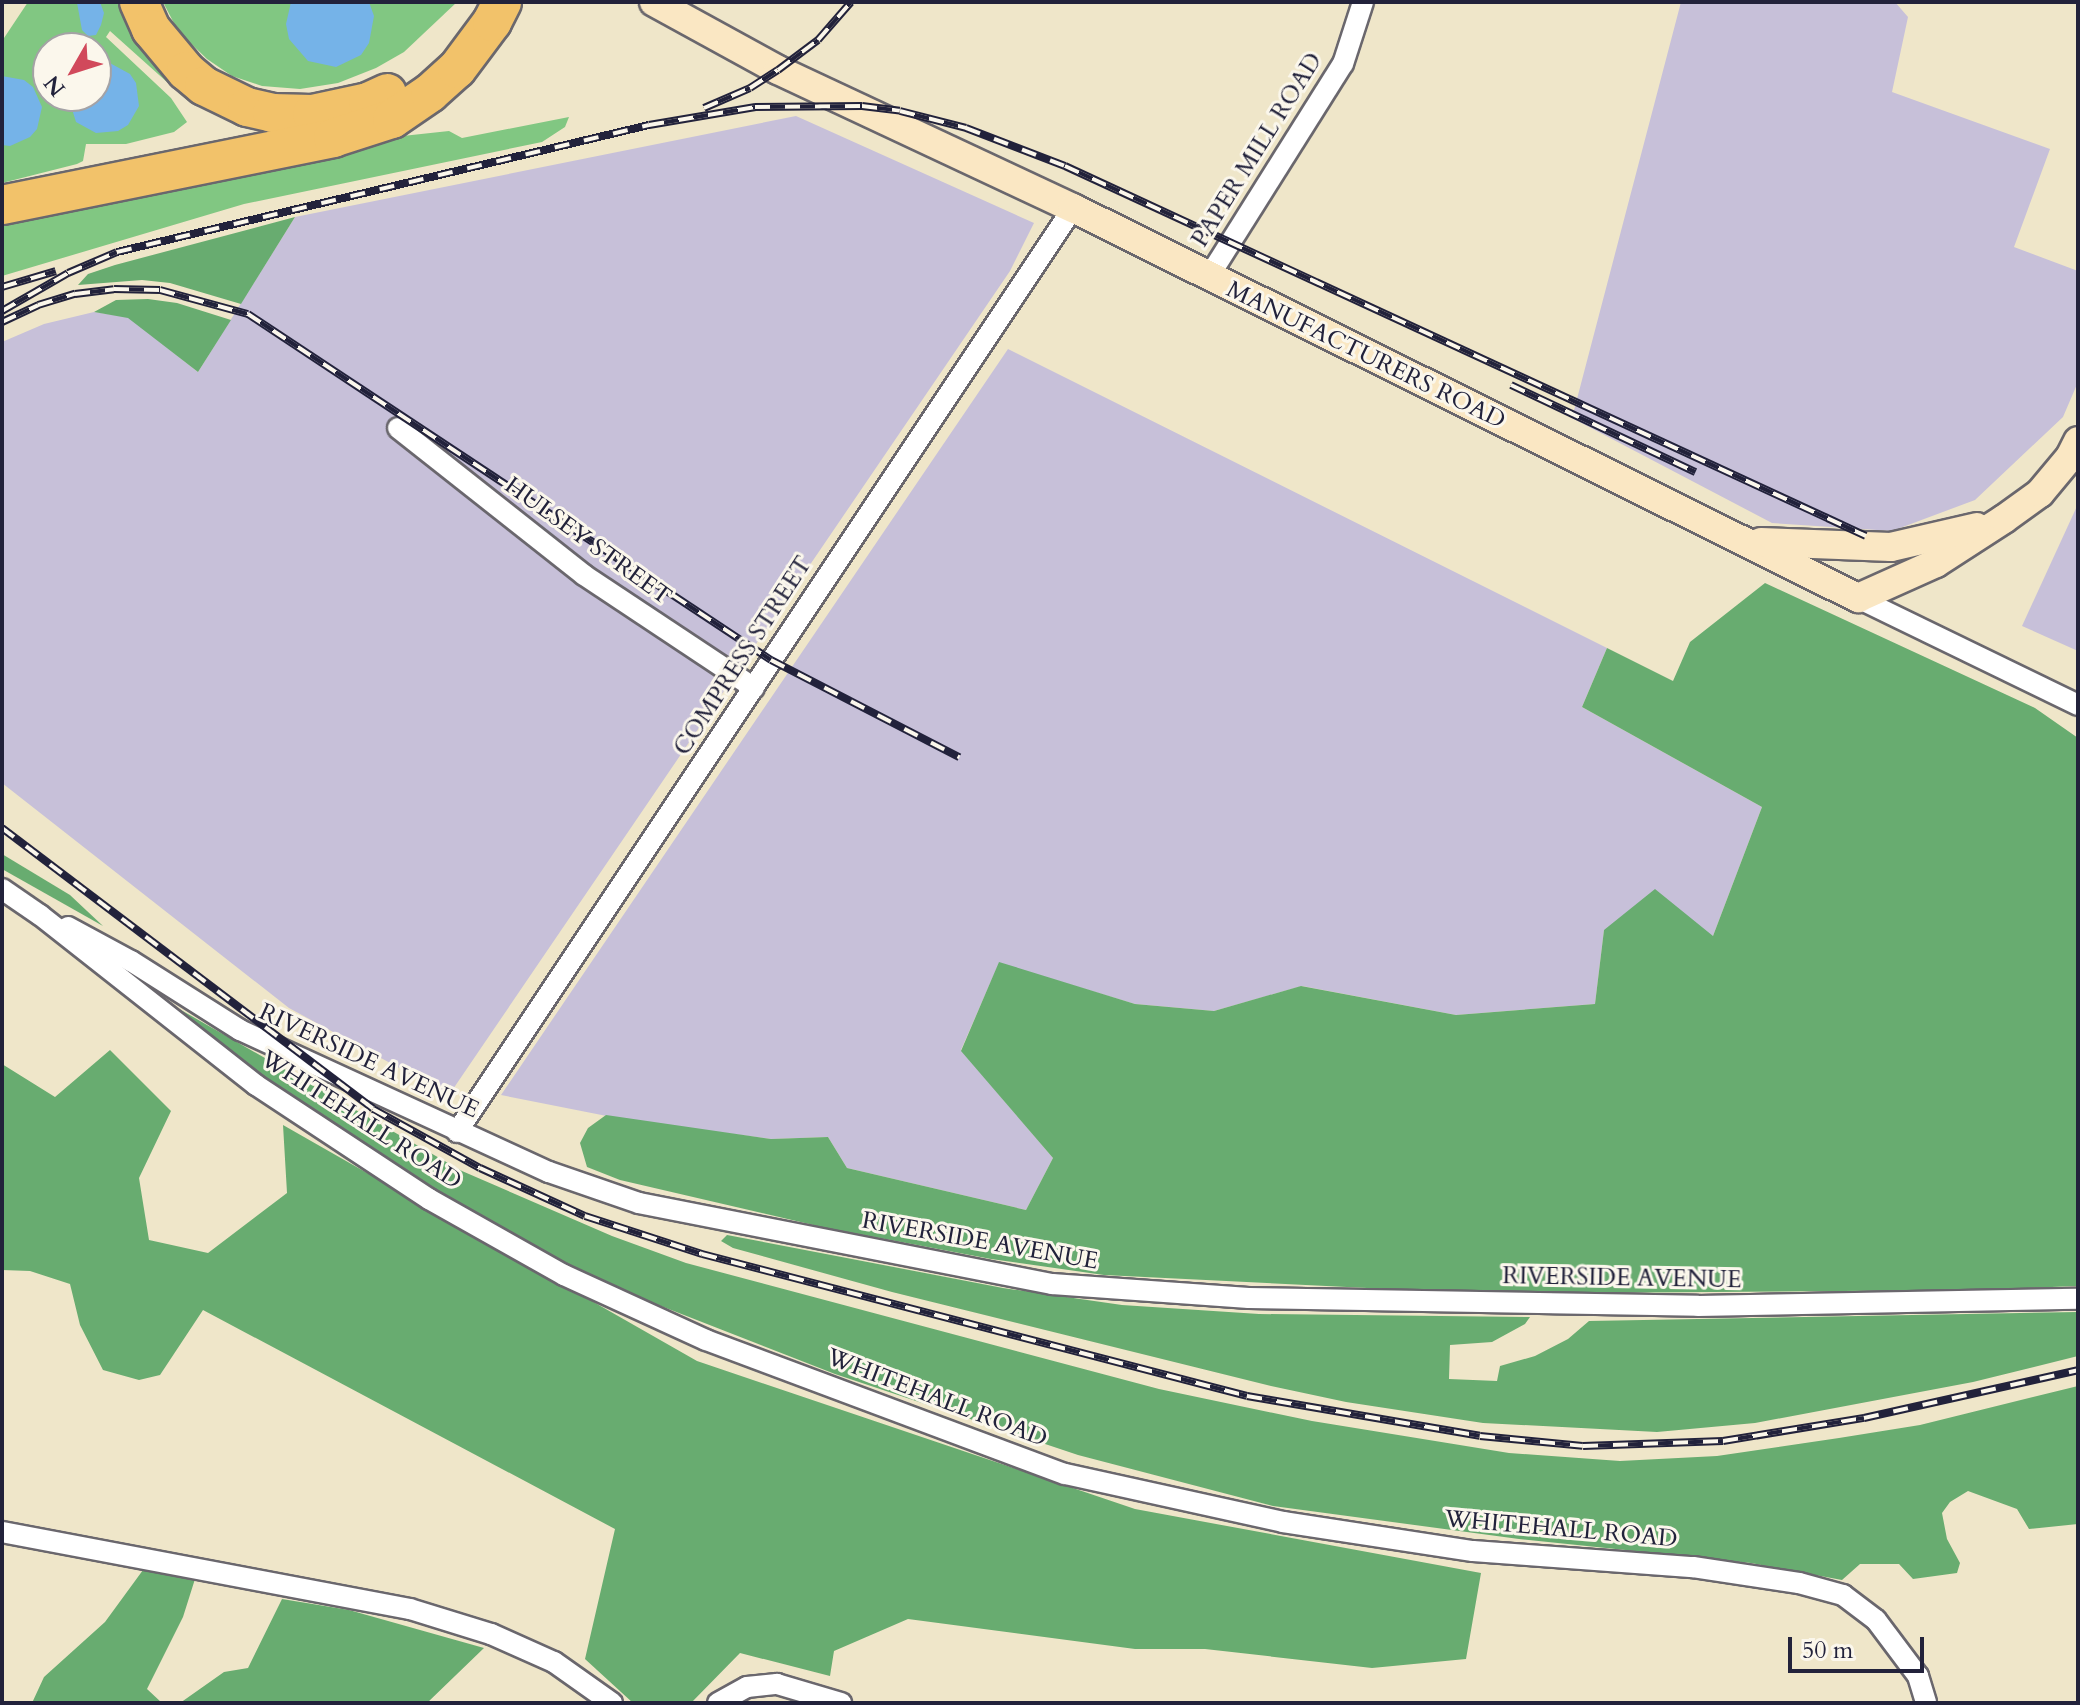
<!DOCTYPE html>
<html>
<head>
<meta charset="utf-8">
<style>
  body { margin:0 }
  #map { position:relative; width:2080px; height:1705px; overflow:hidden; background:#efe6c9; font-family:Cardo,serif }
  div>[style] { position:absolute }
  .industrial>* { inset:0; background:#c7c0d9 }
  .green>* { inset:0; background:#81c782 }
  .forest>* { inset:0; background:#68ac70 }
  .water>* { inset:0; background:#75b3e8 }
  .roads { filter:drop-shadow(2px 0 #6a676d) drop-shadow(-2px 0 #6a676d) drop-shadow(0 2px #6a676d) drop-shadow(0 -2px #6a676d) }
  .street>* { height:20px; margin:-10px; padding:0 10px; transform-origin:10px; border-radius:10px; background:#fff }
  .secondary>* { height:28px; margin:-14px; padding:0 14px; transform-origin:14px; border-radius:14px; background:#fae7c3 }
  .highway>* { height:38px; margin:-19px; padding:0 19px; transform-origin:19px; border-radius:19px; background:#f2c26a }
  .rail>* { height:8px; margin-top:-4px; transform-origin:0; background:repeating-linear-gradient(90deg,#fbf7ec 0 15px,#22223b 0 30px); box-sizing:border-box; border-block:2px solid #22223b }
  span { translate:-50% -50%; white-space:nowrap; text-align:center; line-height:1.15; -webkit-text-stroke:6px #fbf7ec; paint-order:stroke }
  .street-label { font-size:24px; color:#22223b }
  .frame { position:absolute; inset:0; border:4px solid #22223b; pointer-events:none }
  .north { position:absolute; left:32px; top:32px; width:80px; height:80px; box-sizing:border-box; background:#fbf7ec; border:2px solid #a4a2a5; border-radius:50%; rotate:231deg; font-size:22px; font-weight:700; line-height:32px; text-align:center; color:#22223b }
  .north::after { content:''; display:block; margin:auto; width:28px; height:36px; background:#d1495b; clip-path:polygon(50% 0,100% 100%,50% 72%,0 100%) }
  .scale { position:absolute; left:1788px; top:1637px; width:136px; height:36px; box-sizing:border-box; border:4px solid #22223b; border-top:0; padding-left:10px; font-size:24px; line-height:28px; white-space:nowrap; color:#22223b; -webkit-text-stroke:6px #fbf7ec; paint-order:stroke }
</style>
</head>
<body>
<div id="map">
  <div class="industrial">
    <i style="clip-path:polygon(1681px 2px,1895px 2px,1908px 17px,1892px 92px,2050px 149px,2014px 247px,2078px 271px,2078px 382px,2063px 417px,1975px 500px,1892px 531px,1772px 523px,1572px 418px)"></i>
    <i style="clip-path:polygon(796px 116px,1034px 223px,1010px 271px,449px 1095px,289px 1008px,2px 783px,2px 342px,44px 324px,94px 312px,128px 317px,198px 372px,295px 217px)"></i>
    <i style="clip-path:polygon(1008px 349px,1607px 648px,1582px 707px,1762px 807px,1713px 936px,1604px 930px,1595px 1004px,1456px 1015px,1302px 986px,1214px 1011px,1135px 1004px,999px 963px,961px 1050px,1053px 1158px,1026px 1210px,847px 1168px,828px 1137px,771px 1139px,632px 1121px,501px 1095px)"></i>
    <i style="clip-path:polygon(2078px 504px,2078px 651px,2022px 626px)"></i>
  </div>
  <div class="green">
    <i style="clip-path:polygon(evenodd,28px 2px,120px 2px,135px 34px,214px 112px,187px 100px,110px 31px,106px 37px,171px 98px,187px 122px,174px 132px,126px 144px,86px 144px,83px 161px,77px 164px,2px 183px,2px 41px,28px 2px,48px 48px,96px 48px,96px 96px,48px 96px,48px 48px)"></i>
    <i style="clip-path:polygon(163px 2px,457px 2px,404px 52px,376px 68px,338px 83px,300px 89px,262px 86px,232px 76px,207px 59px,178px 31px)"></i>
    <i style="clip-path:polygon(569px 117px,565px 127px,542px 142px,244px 204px,2px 276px,2px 225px,384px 138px,449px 131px,462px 138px)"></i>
  </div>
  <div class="forest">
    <i style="clip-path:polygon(295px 217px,241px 304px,170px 283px,142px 280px,78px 285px,88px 274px,115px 265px)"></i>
    <i style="clip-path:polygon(148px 299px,177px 303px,231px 320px,198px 372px,128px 318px,94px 312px,116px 300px)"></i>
    <i style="clip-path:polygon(1765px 583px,2035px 708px,2078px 738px,2078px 1286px,1972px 1290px,1577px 1293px,1408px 1290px,1104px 1275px,991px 1259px,822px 1227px,620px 1180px,587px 1167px,580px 1143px,588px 1128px,606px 1115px,771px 1139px,828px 1137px,847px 1168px,1026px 1210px,1053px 1158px,961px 1051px,999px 962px,1135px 1004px,1214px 1011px,1301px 986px,1456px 1015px,1595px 1004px,1604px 930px,1655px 889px,1713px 936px,1762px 807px,1582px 707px,1607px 648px,1673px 681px,1690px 642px)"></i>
    <i style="clip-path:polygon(2px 854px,70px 895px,103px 926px,2px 869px)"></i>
    <i style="clip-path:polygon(174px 1006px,462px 1171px,612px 1236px,686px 1263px,1159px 1389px,1312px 1421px,1509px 1453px,1620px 1461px,1717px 1456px,1839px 1438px,1920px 1425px,2078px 1386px,2078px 1524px,2029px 1529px,2017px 1509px,1968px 1491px,1950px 1502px,1942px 1513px,1947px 1539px,1960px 1563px,1957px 1573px,1913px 1579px,1899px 1564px,1860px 1564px,1842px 1580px,1751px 1563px,1519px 1539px,1273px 1506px,1078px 1455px,835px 1374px,620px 1290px,532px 1245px,442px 1193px,226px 1051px,174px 1010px)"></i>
    <i style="clip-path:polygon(110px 1050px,171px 1111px,139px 1178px,149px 1240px,208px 1253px,287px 1193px,283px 1125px,697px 1361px,1135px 1509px,1481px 1573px,1466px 1659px,1372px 1668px,1205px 1649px,1135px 1649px,908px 1619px,834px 1651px,830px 1676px,740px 1653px,691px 1703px,633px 1703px,585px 1659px,615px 1529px,203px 1310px,160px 1375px,139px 1380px,103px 1370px,80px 1325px,70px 1284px,30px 1271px,2px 1270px,2px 1064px,55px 1097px)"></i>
    <i style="clip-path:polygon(727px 1235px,1003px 1288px,1122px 1305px,1259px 1314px,1530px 1317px,1525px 1324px,1492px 1342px,1450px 1345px,1449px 1379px,1497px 1381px,1500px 1366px,1535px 1356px,1568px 1339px,1589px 1321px,2078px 1312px,2078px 1356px,1973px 1382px,1755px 1423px,1657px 1432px,1483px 1423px,1346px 1402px,1271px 1386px,892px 1292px,733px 1248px,721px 1241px)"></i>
    <i style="clip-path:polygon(143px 1570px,195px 1579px,183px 1617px,147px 1689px,162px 1703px,32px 1703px,44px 1677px,105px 1622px)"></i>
    <i style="clip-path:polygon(282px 1599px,349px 1610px,484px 1648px,427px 1703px,180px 1703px,224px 1672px,248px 1668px)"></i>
  </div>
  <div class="water">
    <i style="clip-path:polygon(100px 2px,104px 13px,101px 25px,96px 35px,88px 36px,82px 30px,77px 3px)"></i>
    <i style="clip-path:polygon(291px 2px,369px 2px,374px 16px,369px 43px,361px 55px,336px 67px,308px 61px,289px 39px,286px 24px)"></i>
    <i style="clip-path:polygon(108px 62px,130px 74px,136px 83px,139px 106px,128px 125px,118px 131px,96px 133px,76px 122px,68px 96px,96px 96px,96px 63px)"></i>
    <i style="clip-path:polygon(2px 76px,24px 80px,33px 87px,42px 107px,37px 129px,30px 137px,10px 146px,2px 145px)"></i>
  </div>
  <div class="roads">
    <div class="street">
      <i style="left:1208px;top:278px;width:253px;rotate:-57.8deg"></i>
      <i style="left:1343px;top:64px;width:65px;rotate:-72.1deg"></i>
      <i style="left:398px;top:428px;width:237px;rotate:38.3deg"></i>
      <i style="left:584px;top:575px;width:204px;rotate:33.6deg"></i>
      <i style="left:1858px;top:598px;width:245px;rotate:25.9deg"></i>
      <i style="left:2px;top:889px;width:46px;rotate:34.4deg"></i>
      <i style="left:40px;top:915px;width:275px;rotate:38.2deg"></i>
      <i style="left:256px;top:1085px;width:207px;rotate:33.4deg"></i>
      <i style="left:429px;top:1199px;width:155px;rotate:29.4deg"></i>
      <i style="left:564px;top:1275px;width:156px;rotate:24.6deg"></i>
      <i style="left:706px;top:1340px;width:383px;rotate:20.5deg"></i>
      <i style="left:1065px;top:1474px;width:223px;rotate:12.4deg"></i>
      <i style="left:1283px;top:1522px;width:192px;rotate:8.7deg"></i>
      <i style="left:1473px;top:1551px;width:221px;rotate:4.2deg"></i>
      <i style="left:1693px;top:1567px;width:107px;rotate:8.6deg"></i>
      <i style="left:1799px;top:1583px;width:46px;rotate:15.3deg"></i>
      <i style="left:1843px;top:1595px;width:41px;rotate:37.1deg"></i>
      <i style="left:1876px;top:1620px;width:70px;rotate:53.1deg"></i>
      <i style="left:1918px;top:1676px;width:28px;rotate:73deg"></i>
      <i style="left:68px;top:927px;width:72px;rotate:28.4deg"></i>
      <i style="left:131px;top:961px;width:129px;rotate:32.3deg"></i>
      <i style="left:240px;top:1030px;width:340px;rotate:24.7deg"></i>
      <i style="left:549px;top:1172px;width:95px;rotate:19deg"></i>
      <i style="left:639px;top:1203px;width:421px;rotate:11.1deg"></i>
      <i style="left:1052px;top:1284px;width:197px;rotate:4.1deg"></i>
      <i style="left:1249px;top:1298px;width:449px;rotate:1deg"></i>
      <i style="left:1698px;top:1306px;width:380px;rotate:-1.1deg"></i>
      <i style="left:457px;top:1132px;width:1111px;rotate:-56.31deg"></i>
      <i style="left:2px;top:1532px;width:415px;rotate:10.7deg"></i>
      <i style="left:410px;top:1609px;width:85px;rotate:17.2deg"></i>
      <i style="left:491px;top:1634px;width:69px;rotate:24deg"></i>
      <i style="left:554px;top:1662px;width:71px;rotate:35.3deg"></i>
      <i style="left:718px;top:1703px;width:33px;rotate:-29deg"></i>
      <i style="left:747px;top:1687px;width:30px;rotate:-6deg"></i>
      <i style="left:777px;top:1684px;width:67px;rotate:16.5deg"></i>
    </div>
    <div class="secondary">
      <i style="left:654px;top:2px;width:141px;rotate:28.7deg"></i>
      <i style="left:778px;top:70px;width:326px;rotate:25.1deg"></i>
      <i style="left:1073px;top:208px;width:877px;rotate:26.42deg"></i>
      <i style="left:1858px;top:598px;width:85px;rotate:-24.2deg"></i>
      <i style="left:1936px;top:563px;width:81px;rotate:-32.9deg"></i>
      <i style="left:2004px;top:519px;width:44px;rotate:-35.8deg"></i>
      <i style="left:2040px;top:493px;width:47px;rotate:-50.2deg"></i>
      <i style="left:2070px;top:457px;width:18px;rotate:-63deg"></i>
      <i style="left:1761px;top:542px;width:130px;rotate:2.2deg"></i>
      <i style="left:1891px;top:547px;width:88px;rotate:-13.1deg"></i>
    </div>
    <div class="highway">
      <i style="left:139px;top:2px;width:30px;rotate:66deg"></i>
      <i style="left:151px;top:29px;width:55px;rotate:50.2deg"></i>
      <i style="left:186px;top:71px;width:23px;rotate:40deg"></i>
      <i style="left:204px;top:86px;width:48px;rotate:26deg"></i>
      <i style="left:247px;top:107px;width:26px;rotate:13deg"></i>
      <i style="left:272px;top:113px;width:40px;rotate:1.4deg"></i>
      <i style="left:312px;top:114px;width:57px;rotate:-12.1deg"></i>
      <i style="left:368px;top:102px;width:21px;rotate:-25deg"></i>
      <i style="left:2px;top:205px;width:338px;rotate:-11.4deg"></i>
      <i style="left:333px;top:138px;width:62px;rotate:-17.9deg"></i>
      <i style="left:392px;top:119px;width:46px;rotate:-34.4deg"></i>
      <i style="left:430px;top:93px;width:36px;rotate:-42deg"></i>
      <i style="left:457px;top:69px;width:59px;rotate:-53.3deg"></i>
      <i style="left:492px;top:22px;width:22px;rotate:-63deg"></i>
    </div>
  </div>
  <div class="rail">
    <i style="left:704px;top:108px;width:50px;rotate:-23.5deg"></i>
    <i style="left:750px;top:88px;width:33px;rotate:-33deg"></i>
    <i style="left:778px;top:70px;width:50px;rotate:-36.9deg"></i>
    <i style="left:818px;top:40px;width:50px;rotate:-49deg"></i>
    <i style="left:2px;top:287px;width:56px;rotate:-16.5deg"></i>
    <i style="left:2px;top:311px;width:76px;rotate:-29.9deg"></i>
    <i style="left:68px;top:273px;width:53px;rotate:-23.2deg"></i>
    <i style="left:117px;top:252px;width:547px;rotate:-13.43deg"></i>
    <i style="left:649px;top:125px;width:108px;rotate:-9.6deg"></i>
    <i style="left:755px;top:107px;width:107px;rotate:-0.5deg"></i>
    <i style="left:862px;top:106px;width:38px;rotate:7deg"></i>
    <i style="left:900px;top:111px;width:68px;rotate:14.4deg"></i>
    <i style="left:966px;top:128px;width:106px;rotate:21deg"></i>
    <i style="left:1065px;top:166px;width:882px;rotate:24.79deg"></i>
    <i style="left:2px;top:322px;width:40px;rotate:-25deg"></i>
    <i style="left:38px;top:305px;width:39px;rotate:-17deg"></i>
    <i style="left:75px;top:294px;width:39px;rotate:-7deg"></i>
    <i style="left:114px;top:289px;width:46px;rotate:1.2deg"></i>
    <i style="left:160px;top:290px;width:91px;rotate:15.3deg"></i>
    <i style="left:248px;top:314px;width:627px;rotate:33.49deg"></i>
    <i style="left:771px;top:660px;width:212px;rotate:27.3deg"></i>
    <i style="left:1511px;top:385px;width:204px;rotate:25.3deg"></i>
    <i style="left:2px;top:828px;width:465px;rotate:37.1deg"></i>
    <i style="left:373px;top:1109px;width:122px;rotate:28.9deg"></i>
    <i style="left:480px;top:1168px;width:115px;rotate:24.6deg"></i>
    <i style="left:585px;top:1216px;width:123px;rotate:18deg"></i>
    <i style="left:702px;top:1254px;width:563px;rotate:14.6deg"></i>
    <i style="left:1247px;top:1396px;width:236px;rotate:9.7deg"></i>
    <i style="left:1480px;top:1436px;width:103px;rotate:5.5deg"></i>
    <i style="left:1583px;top:1446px;width:140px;rotate:-2deg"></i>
    <i style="left:1723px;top:1441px;width:143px;rotate:-9.3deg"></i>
    <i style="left:1864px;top:1418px;width:219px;rotate:-12.6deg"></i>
  </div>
  <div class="street-label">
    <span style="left:1257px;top:150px;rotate:-58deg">PAPER MILL ROAD</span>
    <span style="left:1366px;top:355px;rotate:26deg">MANUFACTURERS ROAD</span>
    <span style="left:588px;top:541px;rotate:36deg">HULSEY STREET</span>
    <span style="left:743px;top:656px;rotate:-57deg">COMPRESS STREET</span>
    <span style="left:369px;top:1061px;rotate:25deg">RIVERSIDE AVENUE</span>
    <span style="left:361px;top:1120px;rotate:33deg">WHITEHALL ROAD</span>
    <span style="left:980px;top:1241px;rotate:10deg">RIVERSIDE AVENUE</span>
    <span style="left:1622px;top:1278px;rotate:1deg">RIVERSIDE AVENUE</span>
    <span style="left:937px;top:1398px;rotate:21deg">WHITEHALL ROAD</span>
    <span style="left:1561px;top:1529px;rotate:5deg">WHITEHALL ROAD</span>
  </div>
  <div class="frame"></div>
  <div class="north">N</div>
  <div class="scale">50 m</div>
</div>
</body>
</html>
